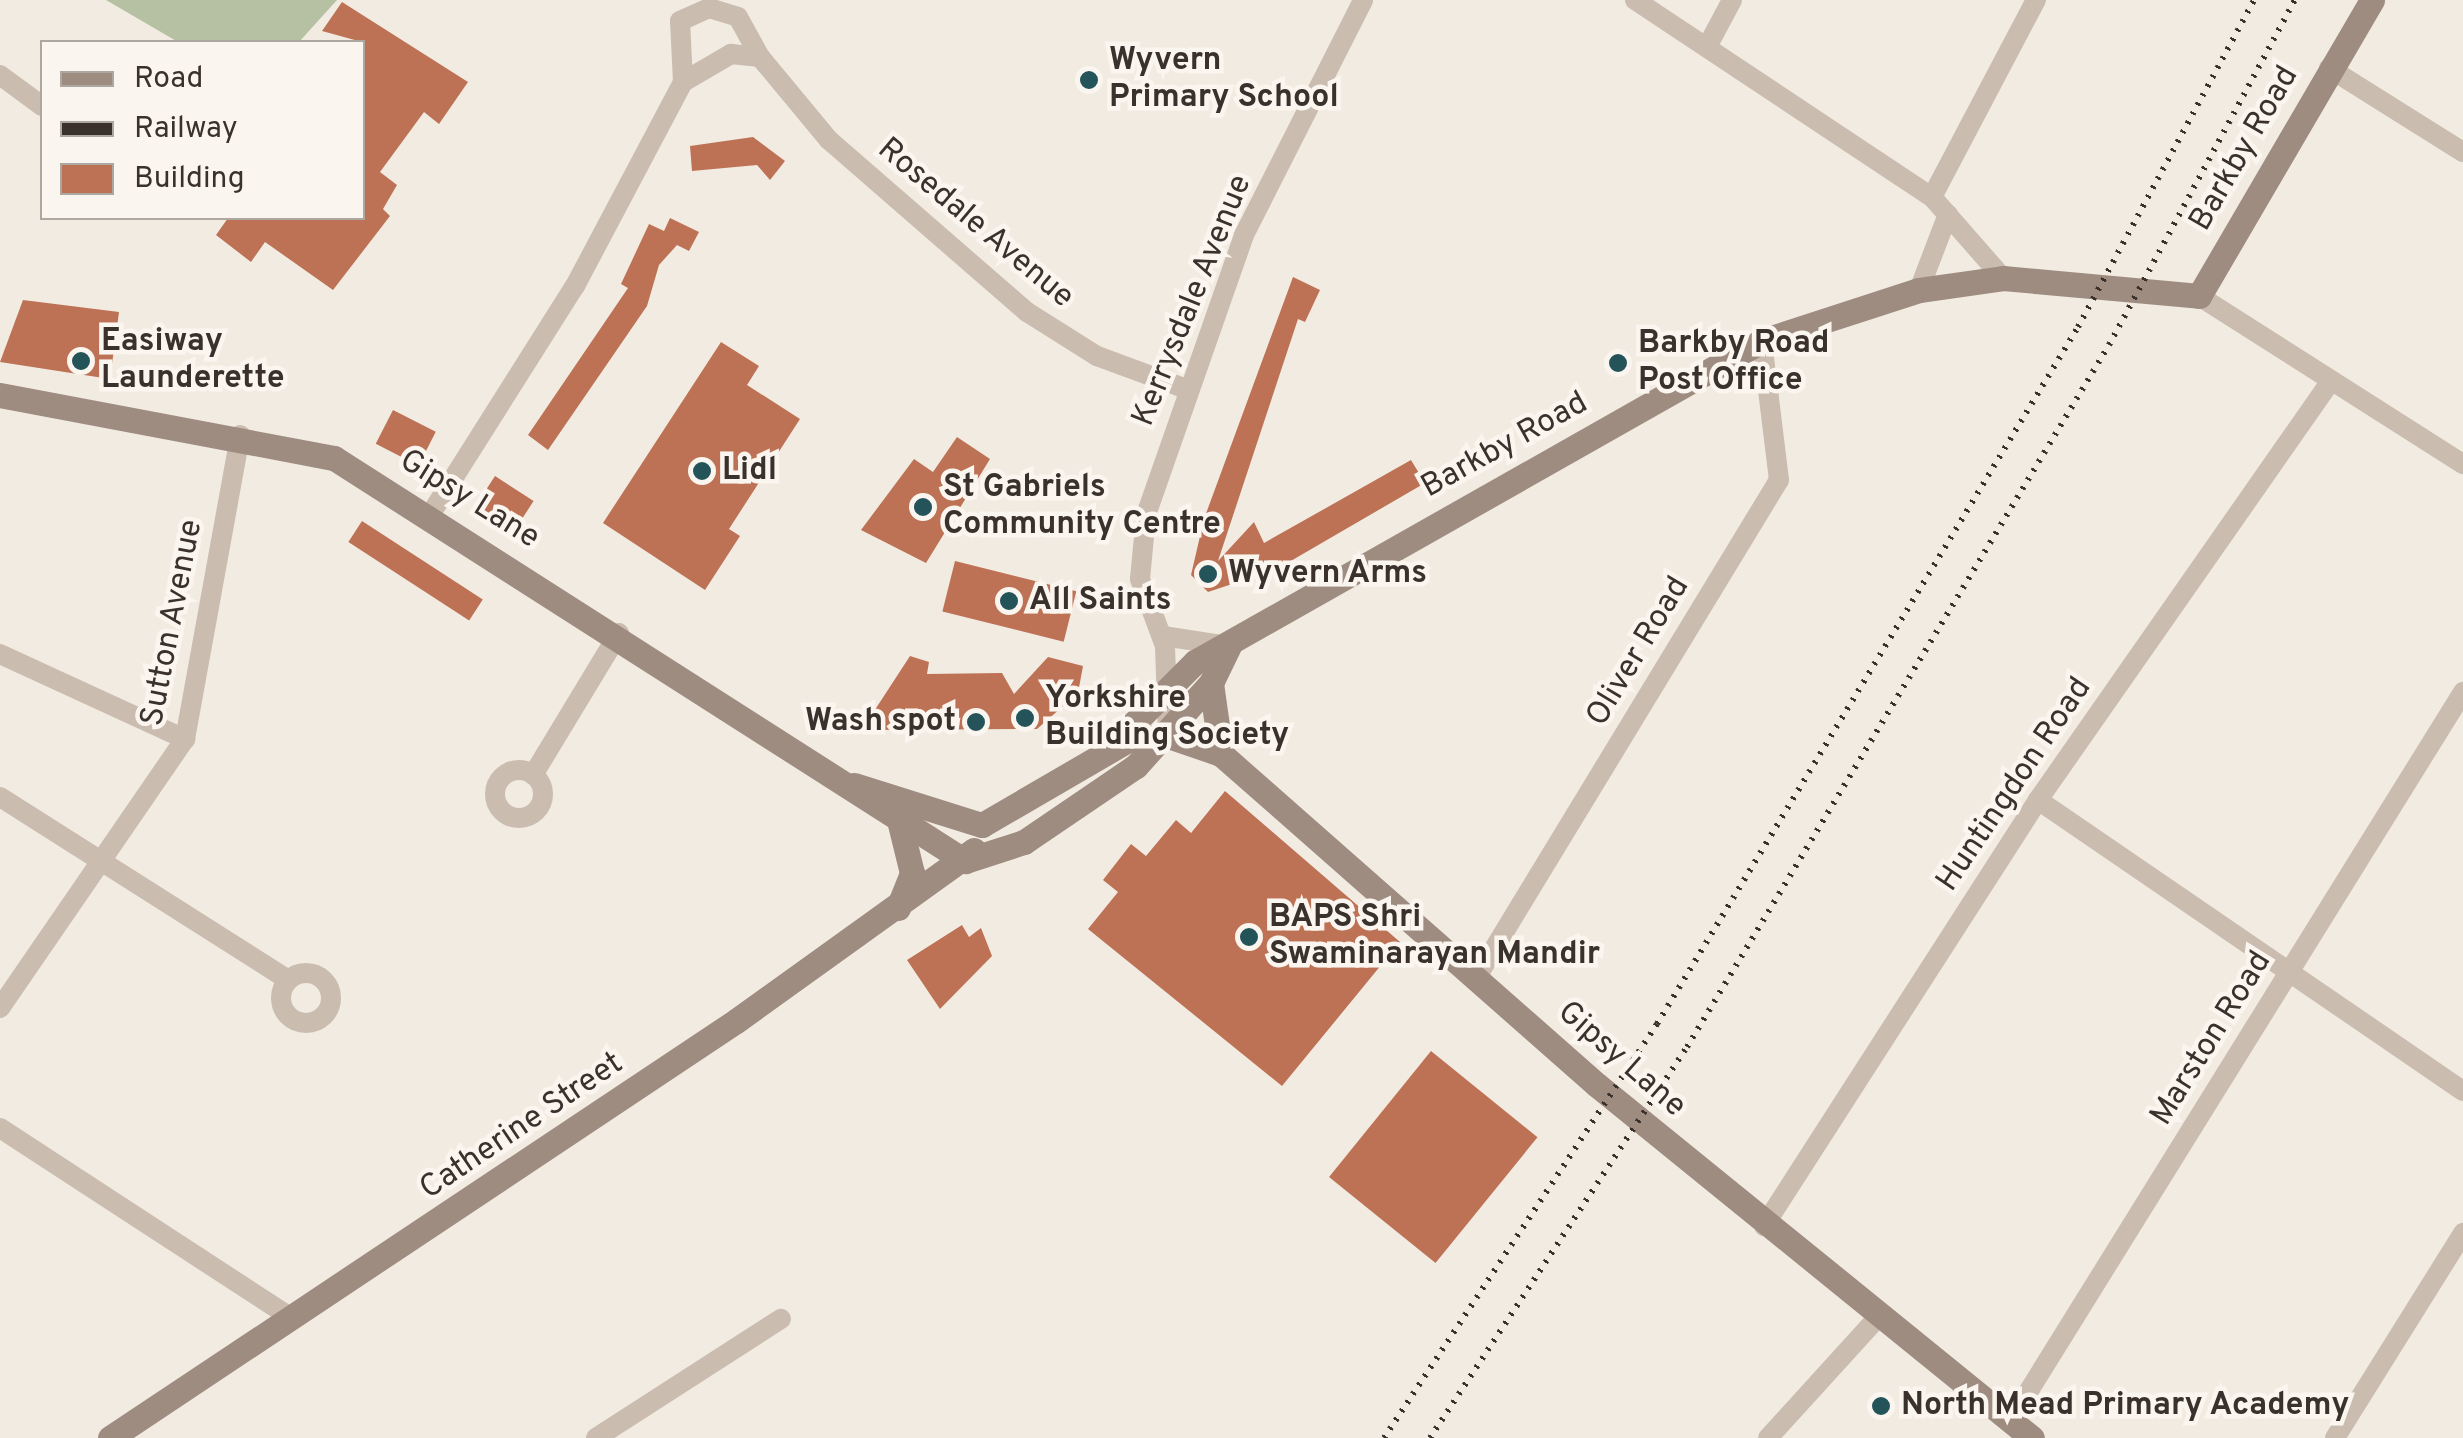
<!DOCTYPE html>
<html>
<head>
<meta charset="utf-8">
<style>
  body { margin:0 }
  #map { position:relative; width:2463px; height:1438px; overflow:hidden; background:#f2ebe2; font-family:Overpass,sans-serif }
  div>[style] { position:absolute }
  .green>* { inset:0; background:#b6c1a3 }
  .building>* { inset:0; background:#be7255; transform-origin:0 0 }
  .street>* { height:20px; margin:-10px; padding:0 10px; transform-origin:10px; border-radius:10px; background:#cabcaf }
  .street>.ring { margin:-10px; padding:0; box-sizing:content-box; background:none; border:20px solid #cabcaf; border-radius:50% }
  .secondary>* { height:25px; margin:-12.5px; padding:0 12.5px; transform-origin:12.5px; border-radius:12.5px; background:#9e8c80 }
  .rail>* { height:6px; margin-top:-3px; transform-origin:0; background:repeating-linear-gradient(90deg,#3a312c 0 2.5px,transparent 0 10.5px) }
  .dots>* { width:28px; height:28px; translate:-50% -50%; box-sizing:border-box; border:5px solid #faf5ef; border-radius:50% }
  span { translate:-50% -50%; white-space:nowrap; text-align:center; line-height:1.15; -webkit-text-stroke:9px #faf5ef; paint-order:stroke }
  .poi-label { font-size:32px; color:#3a312c; font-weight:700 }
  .left { translate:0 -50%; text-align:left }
  .right { translate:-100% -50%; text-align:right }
  .street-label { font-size:32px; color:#3a312c }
  .legend { position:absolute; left:40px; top:40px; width:325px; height:180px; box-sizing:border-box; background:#faf5ef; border:2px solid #ada7a1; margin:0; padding:12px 18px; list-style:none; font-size:30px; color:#3a312c }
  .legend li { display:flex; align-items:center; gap:20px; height:50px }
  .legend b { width:50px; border:2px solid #ada7a1 }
</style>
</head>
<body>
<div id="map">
  <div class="green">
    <i style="clip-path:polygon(106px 0,337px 0,299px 42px,178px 42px)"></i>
  </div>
  <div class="building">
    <i style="clip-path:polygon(342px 2px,468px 82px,439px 124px,424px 112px,380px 172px,397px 185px,383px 209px,390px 216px,333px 290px,265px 242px,251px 262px,216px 235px,228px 218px,362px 218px,362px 42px,322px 31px)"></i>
    <i style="clip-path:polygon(753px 137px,785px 161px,770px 180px,757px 165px,692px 171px,690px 146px)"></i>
    <i style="clip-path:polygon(670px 218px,699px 232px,689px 251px,677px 245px,659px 265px,647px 306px,548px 450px,528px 435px,628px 288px,621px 284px,649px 224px,664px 231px)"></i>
    <i style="clip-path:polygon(1293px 277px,1320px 290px,1305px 322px,1298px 319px,1218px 561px,1254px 522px,1264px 543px,1411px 460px,1425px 483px,1277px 569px,1208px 592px,1191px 575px,1204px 519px)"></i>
    <i style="clip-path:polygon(23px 300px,119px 312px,110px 379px,0 362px)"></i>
    <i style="clip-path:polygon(721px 342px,759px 366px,747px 385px,800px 419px,729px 529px,740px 536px,705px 590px,603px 523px)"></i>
    <i style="left:393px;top:410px;width:48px;height:38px;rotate:27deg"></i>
    <i style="clip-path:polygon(957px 437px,990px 459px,926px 563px,861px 530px,914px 459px,933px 472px)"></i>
    <i style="left:495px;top:476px;width:46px;height:38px;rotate:33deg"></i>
    <i style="left:362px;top:521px;width:144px;height:25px;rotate:33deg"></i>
    <i style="left:955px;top:561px;width:125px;height:52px;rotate:14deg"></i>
    <i style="clip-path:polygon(910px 656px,929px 662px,927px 674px,1002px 673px,1014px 694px,1048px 657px,1083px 666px,1078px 693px,1037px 729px,875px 730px,867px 722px)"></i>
    <i style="clip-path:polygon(1225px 791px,1400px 942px,1282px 1086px,1088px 929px,1118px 892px,1103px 880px,1131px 844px,1146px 856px,1176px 820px,1191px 833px)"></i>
    <i style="clip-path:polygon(962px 925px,969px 937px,981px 928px,992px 956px,940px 1009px,907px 960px)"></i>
    <i style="left:1431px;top:1051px;width:137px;height:162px;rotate:39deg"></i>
  </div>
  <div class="street">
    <i style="left:1635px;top:0;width:356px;rotate:33.6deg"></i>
    <i style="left:1932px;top:197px;width:108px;rotate:48.8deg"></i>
    <i style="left:1707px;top:47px;width:53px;rotate:-62deg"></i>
    <i style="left:2329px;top:68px;width:158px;rotate:32.1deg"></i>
    <i style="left:0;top:75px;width:52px;rotate:36.4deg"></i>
    <i style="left:683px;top:82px;width:61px;rotate:-92.8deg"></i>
    <i style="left:680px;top:21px;width:32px;rotate:-24deg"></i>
    <i style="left:709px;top:8px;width:30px;rotate:17deg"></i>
    <i style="left:738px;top:17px;width:46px;rotate:61.2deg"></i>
    <i style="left:1932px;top:197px;width:223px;rotate:-62.2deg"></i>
    <i style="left:1919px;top:290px;width:81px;rotate:-69.1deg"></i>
    <i style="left:2199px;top:296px;width:313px;rotate:32.5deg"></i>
    <i style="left:430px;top:515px;width:271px;rotate:-57.7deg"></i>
    <i style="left:575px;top:286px;width:231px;rotate:-62.1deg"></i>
    <i style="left:683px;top:82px;width:56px;rotate:-30.3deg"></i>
    <i style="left:731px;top:54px;width:29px;rotate:6deg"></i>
    <i style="left:760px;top:57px;width:108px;rotate:50.3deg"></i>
    <i style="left:829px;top:140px;width:262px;rotate:41deg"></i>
    <i style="left:1027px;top:312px;width:83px;rotate:32.2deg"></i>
    <i style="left:1097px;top:356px;width:95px;rotate:20.3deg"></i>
    <i style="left:1163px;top:636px;width:67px;rotate:8.6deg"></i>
    <i style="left:0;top:654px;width:204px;rotate:24.7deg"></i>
    <i style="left:1168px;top:736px;width:90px;rotate:-91.9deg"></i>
    <i style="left:1165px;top:646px;width:72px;rotate:-110.5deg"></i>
    <i style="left:1140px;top:579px;width:64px;rotate:-84.6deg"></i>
    <i style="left:1146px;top:515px;width:297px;rotate:-70.7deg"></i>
    <i style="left:1244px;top:235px;width:263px;rotate:-63.1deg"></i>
    <i class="ring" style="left:495px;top:770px;width:28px;height:28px"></i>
    <i style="left:533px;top:775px;width:166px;rotate:-58.8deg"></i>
    <i style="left:0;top:797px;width:341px;rotate:32.4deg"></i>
    <i style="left:2038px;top:800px;width:515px;rotate:34.4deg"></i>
    <i class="ring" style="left:281px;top:973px;width:30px;height:30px"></i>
    <i style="left:1478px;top:975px;width:579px;rotate:-58.7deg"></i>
    <i style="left:1779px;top:480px;width:140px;rotate:-97deg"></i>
    <i style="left:0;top:1008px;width:326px;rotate:-55.5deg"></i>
    <i style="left:185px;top:739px;width:309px;rotate:-79.7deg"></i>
    <i style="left:0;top:1128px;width:346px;rotate:33.1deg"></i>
    <i style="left:1764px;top:1226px;width:507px;rotate:-57.25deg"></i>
    <i style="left:2038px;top:800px;width:506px;rotate:-55.05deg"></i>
    <i style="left:2012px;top:1418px;width:855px;rotate:-58.15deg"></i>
    <i style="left:596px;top:1438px;width:220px;rotate:-32.8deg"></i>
    <i style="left:1768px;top:1438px;width:166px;rotate:-47.7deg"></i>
    <i style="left:2335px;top:1438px;width:242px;rotate:-58deg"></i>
  </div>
  <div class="secondary">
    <i style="left:0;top:395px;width:340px;rotate:10.7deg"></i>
    <i style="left:334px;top:458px;width:749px;rotate:32.57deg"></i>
    <i style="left:965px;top:861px;width:62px;rotate:-17.9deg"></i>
    <i style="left:1024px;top:842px;width:135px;rotate:-34.2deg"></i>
    <i style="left:1136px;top:766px;width:112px;rotate:-47.9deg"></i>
    <i style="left:1211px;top:683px;width:41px;rotate:-64.1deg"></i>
    <i style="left:1211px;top:683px;width:72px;rotate:82deg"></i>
    <i style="left:1111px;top:746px;width:119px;rotate:-45deg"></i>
    <i style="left:1195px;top:662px;width:652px;rotate:-29.52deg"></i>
    <i style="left:1762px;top:341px;width:165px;rotate:-18deg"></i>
    <i style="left:1919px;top:290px;width:85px;rotate:-8.1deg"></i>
    <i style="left:2003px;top:278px;width:197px;rotate:5.2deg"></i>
    <i style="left:2199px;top:296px;width:343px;rotate:-59.7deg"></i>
    <i style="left:854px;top:785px;width:134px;rotate:17.4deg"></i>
    <i style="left:982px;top:825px;width:169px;rotate:-30.2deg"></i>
    <i style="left:1128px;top:740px;width:40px;rotate:-5.7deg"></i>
    <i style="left:1168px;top:736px;width:56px;rotate:18.8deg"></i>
    <i style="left:1221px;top:754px;width:501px;rotate:41.36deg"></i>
    <i style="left:1597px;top:1085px;width:560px;rotate:39.06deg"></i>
    <i style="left:898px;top:908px;width:38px;rotate:-68deg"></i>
    <i style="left:912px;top:873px;width:55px;rotate:-103.8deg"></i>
    <i style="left:110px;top:1438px;width:752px;rotate:-33.67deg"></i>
    <i style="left:736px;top:1021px;width:293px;rotate:-35.7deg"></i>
  </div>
  <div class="rail">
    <i style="left:1384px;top:1438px;width:496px;rotate:-56.6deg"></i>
    <i style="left:1657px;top:1024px;width:814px;rotate:-58.87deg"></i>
    <i style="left:2078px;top:327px;width:371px;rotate:-61.7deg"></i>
    <i style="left:1430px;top:1438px;width:468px;rotate:-56.7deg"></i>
    <i style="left:1687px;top:1047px;width:819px;rotate:-58.99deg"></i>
    <i style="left:2109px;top:345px;width:392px;rotate:-61.7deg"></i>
  </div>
  <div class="dots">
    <i style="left:1089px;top:80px;background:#245459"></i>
    <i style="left:81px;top:361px;background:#245459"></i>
    <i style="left:1618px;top:363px;background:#245459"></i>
    <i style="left:702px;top:471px;background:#245459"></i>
    <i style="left:923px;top:507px;background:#245459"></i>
    <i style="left:1208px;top:574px;background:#245459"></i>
    <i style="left:1009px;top:601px;background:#245459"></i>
    <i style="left:1025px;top:718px;background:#245459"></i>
    <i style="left:976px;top:722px;background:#245459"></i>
    <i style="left:1249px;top:937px;background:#245459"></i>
    <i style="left:1881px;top:1406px;background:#245459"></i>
  </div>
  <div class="poi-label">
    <span class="left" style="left:1109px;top:80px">Wyvern<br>Primary School</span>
    <span class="left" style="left:101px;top:361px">Easiway<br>Launderette</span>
    <span class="left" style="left:1638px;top:363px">Barkby Road<br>Post Office</span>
    <span class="left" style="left:722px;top:471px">Lidl</span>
    <span class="left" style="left:943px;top:507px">St Gabriels<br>Community Centre</span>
    <span class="left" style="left:1228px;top:574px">Wyvern Arms</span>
    <span class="left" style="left:1029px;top:601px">All Saints</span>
    <span class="left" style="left:1045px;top:718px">Yorkshire<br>Building Society</span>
    <span class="right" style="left:956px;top:722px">Wash spot</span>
    <span class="left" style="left:1269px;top:937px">BAPS Shri<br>Swaminarayan Mandir</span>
    <span class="left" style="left:1901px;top:1406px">North Mead Primary Academy</span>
  </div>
  <div class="street-label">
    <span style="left:2245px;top:149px;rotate:-60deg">Barkby Road</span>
    <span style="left:975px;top:224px;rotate:40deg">Rosedale Avenue</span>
    <span style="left:1193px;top:301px;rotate:-68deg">Kerrysdale Avenue</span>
    <span style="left:1505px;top:446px;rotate:-29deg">Barkby Road</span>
    <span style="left:469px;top:500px;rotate:32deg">Gipsy Lane</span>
    <span style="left:173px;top:623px;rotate:-79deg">Sutton Avenue</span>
    <span style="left:1639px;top:652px;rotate:-59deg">Oliver Road</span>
    <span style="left:2015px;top:785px;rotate:-56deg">Huntingdon Road</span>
    <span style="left:2212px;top:1039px;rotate:-58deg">Marston Road</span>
    <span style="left:1621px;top:1060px;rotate:41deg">Gipsy Lane</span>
    <span style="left:522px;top:1127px;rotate:-34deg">Catherine Street</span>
  </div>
  <ul class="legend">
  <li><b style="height:12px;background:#9e8c80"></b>Road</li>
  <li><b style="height:12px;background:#3a312c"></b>Railway</li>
  <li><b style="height:28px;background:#be7255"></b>Building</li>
  </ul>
</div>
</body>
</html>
